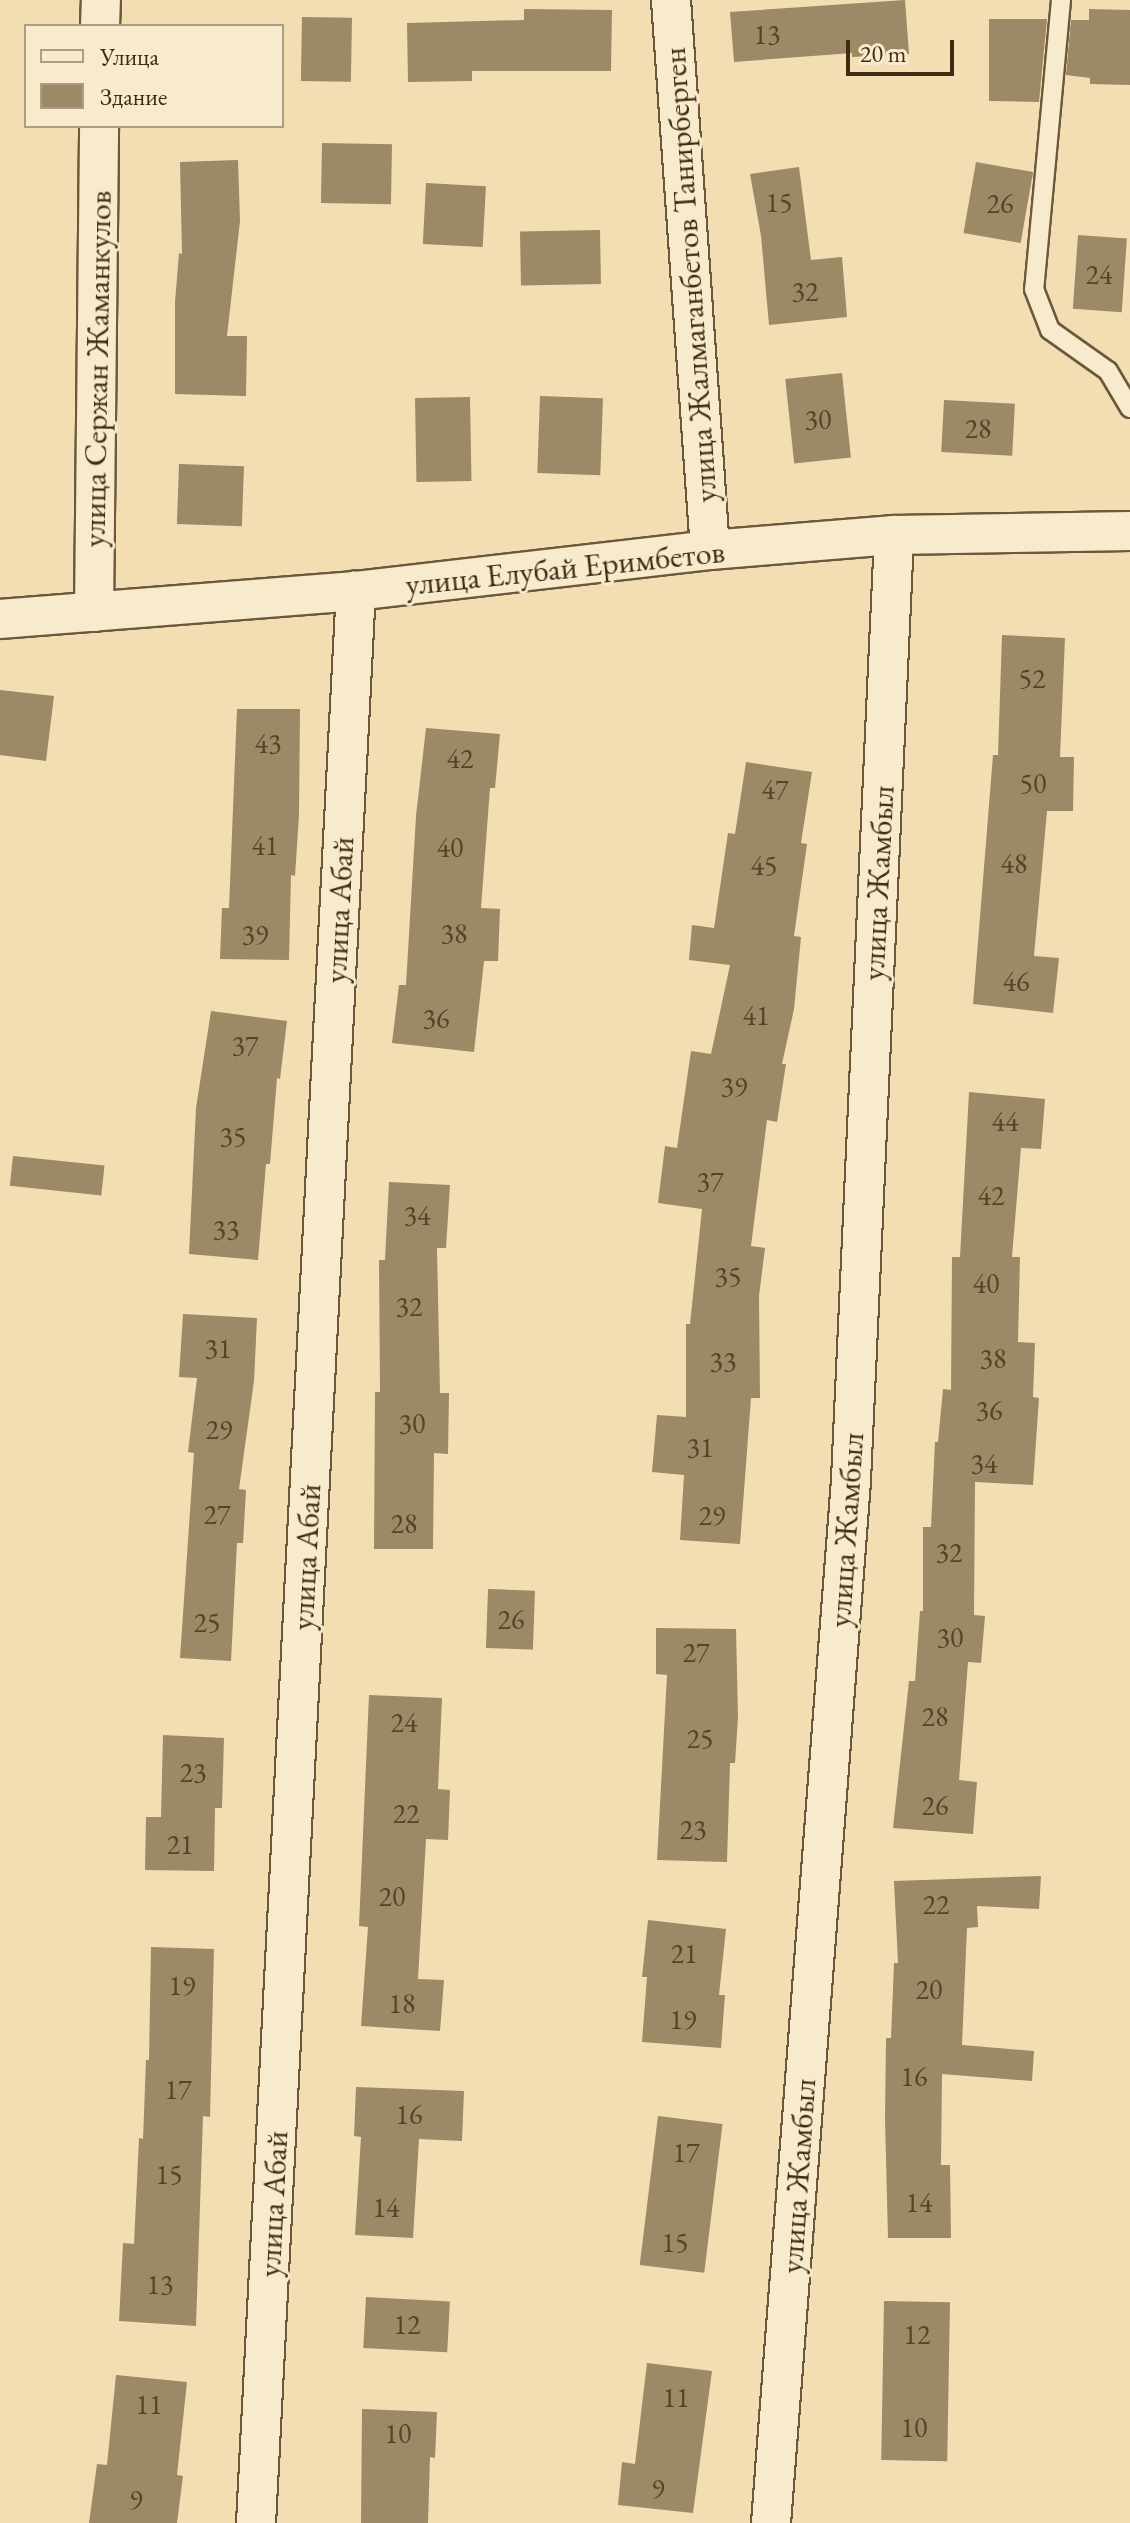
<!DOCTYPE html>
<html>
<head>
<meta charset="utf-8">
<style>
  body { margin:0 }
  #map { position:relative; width:1130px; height:2523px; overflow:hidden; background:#f2deb2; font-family:"EB Garamond",serif }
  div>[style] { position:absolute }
  .building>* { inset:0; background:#9c8966; transform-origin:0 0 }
  .roads { filter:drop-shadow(2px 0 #6c583b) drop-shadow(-2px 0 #6c583b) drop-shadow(0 2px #6c583b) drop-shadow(0 -2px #6c583b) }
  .service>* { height:18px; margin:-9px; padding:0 9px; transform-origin:9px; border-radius:9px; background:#f7eacd }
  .minor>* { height:38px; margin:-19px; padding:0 19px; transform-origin:19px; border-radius:19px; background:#f7eacd }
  span { translate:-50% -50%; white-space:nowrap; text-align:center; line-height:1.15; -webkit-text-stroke:6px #f7eacd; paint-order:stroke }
  .number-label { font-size:28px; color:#564328 }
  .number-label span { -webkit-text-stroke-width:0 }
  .street-label { font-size:32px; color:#3f2c13 }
  .legend { position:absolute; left:24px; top:24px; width:260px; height:104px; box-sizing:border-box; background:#f7eacd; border:2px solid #ad9e83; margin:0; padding:10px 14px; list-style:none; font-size:24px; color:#3f2c13 }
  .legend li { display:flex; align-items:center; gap:16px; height:40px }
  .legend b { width:40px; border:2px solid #ad9e83 }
  .scale { position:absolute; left:846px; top:40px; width:108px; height:36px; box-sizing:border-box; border:4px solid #3f2c13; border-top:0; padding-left:10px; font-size:24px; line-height:28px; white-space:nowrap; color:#3f2c13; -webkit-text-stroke:6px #f7eacd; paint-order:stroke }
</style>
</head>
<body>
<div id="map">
  <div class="building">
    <i style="clip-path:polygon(905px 0,909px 54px,852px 57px,852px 53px,734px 62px,730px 12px)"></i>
    <i style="clip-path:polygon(524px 9px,612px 10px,611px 71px,472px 71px,472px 81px,408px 82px,407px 23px,524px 20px)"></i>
    <i style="clip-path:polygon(1089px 9px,1130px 10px,1130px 85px,1090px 84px,1090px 78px,1066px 75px,1071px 20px,1089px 20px)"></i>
    <i style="left:302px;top:17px;width:50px;height:64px;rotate:1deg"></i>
    <i style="clip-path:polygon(989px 19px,1047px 19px,1039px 102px,989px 101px)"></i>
    <i style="left:322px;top:143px;width:70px;height:60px;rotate:1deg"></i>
    <i style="clip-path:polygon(238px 160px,240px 221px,227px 336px,247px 336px,246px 396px,175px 394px,175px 302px,179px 253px,182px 254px,180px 162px)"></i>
    <i style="left:976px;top:162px;width:58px;height:72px;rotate:10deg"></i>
    <i style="clip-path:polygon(799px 167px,811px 260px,842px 257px,847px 317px,769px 325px,761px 236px,750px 174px)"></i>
    <i style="left:426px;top:183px;width:60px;height:61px;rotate:3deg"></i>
    <i style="left:600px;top:230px;width:54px;height:80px;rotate:89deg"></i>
    <i style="left:1078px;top:235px;width:49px;height:74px;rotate:4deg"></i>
    <i style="left:842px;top:373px;width:85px;height:57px;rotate:84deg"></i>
    <i style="left:540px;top:396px;width:63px;height:77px;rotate:2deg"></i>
    <i style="left:470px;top:397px;width:84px;height:55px;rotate:89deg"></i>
    <i style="left:944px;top:400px;width:71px;height:52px;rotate:3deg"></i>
    <i style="left:179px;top:464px;width:65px;height:60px;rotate:2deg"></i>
    <i style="clip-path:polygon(1002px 635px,1065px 638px,1060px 757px,1074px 757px,1073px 811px,1047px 811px,1034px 956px,1059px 958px,1053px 1013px,973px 1004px,993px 755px,998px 755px)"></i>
    <i style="clip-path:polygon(0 690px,54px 696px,46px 761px,0 755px)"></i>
    <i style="clip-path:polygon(237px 709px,300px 709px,299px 815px,295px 876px,291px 875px,289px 960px,220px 959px,222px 908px,229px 908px)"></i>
    <i style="clip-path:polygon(426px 728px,500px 734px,495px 788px,490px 788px,481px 908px,500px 909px,498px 961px,484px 961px,474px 1052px,392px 1043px,399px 985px,406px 985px,416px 816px)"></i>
    <i style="clip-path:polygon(746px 762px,812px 772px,801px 843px,807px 844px,794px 936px,801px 937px,794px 1009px,782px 1064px,786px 1064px,777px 1122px,767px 1120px,751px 1246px,765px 1248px,759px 1296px,760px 1398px,751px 1398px,740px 1544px,680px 1540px,684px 1475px,652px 1472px,657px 1415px,686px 1417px,686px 1324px,690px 1324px,702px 1209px,658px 1203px,665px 1146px,677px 1148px,691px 1051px,711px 1054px,730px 965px,689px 960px,692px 925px,714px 928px,728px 833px,735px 834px)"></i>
    <i style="clip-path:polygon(211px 1011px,287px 1021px,280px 1079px,277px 1078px,270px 1164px,266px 1164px,258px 1260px,189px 1254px,196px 1108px)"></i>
    <i style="clip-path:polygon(969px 1092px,1045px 1099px,1041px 1149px,1021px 1148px,1012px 1257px,1020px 1257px,1018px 1342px,1035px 1343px,1033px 1397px,1039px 1398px,1033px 1485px,975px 1482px,974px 1615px,985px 1616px,981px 1663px,968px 1662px,959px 1780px,977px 1782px,973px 1834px,893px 1828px,909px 1681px,915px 1681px,920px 1611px,923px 1611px,923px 1527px,931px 1527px,935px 1442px,938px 1442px,943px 1389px,951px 1390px,952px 1257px,960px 1257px)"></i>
    <i style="left:13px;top:1156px;width:92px;height:30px;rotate:6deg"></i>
    <i style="clip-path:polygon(389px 1182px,450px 1185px,446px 1248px,437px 1248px,440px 1393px,449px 1393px,448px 1454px,434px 1453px,433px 1549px,374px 1549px,375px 1392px,380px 1392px,379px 1260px,385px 1260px)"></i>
    <i style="clip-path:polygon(183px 1314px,257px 1318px,254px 1381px,239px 1489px,246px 1490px,243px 1543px,237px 1543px,231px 1661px,180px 1658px,194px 1453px,188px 1452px,197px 1378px,179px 1377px)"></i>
    <i style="left:488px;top:1589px;width:47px;height:59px;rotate:2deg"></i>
    <i style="clip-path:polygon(656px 1628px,736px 1629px,738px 1717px,735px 1763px,730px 1763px,727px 1862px,657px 1860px,667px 1675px,656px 1674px)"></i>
    <i style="clip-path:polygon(369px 1695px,442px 1698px,438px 1789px,450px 1790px,448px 1840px,426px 1839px,418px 1979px,444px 1980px,440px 2031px,361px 2026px,368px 1927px,359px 1926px)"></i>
    <i style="clip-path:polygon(163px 1735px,224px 1738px,222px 1808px,215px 1808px,214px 1871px,145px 1870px,146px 1817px,161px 1817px)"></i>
    <i style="clip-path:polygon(1041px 1876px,1039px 1909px,977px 1906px,978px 1927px,967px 1928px,962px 2045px,1034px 2051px,1032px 2081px,942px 2074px,941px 2165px,950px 2165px,951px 2238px,888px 2238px,885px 2119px,886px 2038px,891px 2038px,894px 1963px,898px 1963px,894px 1881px)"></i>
    <i style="clip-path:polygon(648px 1920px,726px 1929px,719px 1995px,725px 1995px,721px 2048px,642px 2042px,647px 1977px,642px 1977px)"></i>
    <i style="clip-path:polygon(151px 1947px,214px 1949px,210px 2117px,203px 2116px,196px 2326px,119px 2321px,123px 2243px,134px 2244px,139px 2138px,143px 2139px,146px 2060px,149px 2060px)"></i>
    <i style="clip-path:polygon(356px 2087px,464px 2091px,462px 2141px,419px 2139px,413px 2238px,355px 2235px,361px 2137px,354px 2136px)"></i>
    <i style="left:658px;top:2116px;width:65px;height:150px;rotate:7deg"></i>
    <i style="left:366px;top:2297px;width:84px;height:51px;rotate:3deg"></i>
    <i style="left:884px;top:2301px;width:66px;height:159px;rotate:1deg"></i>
    <i style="clip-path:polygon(647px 2363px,712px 2371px,693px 2513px,618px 2505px,622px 2462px,635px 2464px)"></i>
    <i style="clip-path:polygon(116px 2375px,187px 2382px,177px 2475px,183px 2476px,177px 2523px,89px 2523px,97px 2464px,107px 2465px)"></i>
    <i style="clip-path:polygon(362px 2409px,437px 2412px,435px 2458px,430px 2457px,428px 2523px,361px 2523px)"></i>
  </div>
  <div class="roads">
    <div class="service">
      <i style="left:1061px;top:0;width:290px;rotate:95.3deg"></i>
      <i style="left:1034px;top:289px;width:44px;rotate:68.7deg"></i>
      <i style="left:1050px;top:330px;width:71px;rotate:35.3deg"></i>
      <i style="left:1108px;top:371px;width:43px;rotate:59.3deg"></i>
    </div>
    <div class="minor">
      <i style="left:671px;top:0;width:551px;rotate:85.94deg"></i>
      <i style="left:100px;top:26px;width:26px;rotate:-88deg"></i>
      <i style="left:94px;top:612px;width:486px;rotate:-89.4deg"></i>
      <i style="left:0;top:619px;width:357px;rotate:-4.5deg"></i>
      <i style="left:356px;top:591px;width:356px;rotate:-6.6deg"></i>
      <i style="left:710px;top:550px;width:185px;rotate:-4.7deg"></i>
      <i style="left:894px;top:535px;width:236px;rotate:-1deg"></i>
      <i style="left:256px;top:2523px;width:1935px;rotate:-87.04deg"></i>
      <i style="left:771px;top:2523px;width:1046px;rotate:-85.61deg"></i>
      <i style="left:851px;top:1480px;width:946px;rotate:-87.39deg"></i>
    </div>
  </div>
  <div class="number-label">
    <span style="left:767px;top:34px">13</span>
    <span style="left:779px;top:202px">15</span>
    <span style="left:1000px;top:203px">26</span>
    <span style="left:1099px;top:274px">24</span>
    <span style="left:805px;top:291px">32</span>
    <span style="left:818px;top:419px">30</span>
    <span style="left:978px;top:428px">28</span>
    <span style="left:1032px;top:678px">52</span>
    <span style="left:268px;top:743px">43</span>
    <span style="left:460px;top:758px">42</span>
    <span style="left:1033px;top:783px">50</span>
    <span style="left:775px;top:789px">47</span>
    <span style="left:265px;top:845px">41</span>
    <span style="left:450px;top:847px">40</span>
    <span style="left:1014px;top:863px">48</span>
    <span style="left:764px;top:865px">45</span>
    <span style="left:454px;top:933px">38</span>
    <span style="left:255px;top:934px">39</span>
    <span style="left:1016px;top:981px">46</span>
    <span style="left:756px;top:1015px">41</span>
    <span style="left:436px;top:1018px">36</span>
    <span style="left:245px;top:1045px">37</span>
    <span style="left:734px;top:1086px">39</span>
    <span style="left:1005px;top:1121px">44</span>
    <span style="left:233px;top:1136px">35</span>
    <span style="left:710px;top:1181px">37</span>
    <span style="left:991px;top:1195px">42</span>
    <span style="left:417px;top:1215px">34</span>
    <span style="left:226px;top:1229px">33</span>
    <span style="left:728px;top:1276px">35</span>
    <span style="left:986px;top:1283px">40</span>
    <span style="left:409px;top:1306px">32</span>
    <span style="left:218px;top:1348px">31</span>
    <span style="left:993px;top:1358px">38</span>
    <span style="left:723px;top:1361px">33</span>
    <span style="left:989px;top:1410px">36</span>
    <span style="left:412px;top:1423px">30</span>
    <span style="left:219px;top:1429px">29</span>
    <span style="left:700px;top:1447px">31</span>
    <span style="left:984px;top:1463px">34</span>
    <span style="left:217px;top:1514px">27</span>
    <span style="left:712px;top:1515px">29</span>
    <span style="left:404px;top:1523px">28</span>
    <span style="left:949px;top:1552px">32</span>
    <span style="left:511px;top:1619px">26</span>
    <span style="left:207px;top:1622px">25</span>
    <span style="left:950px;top:1637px">30</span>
    <span style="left:696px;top:1652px">27</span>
    <span style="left:935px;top:1716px">28</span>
    <span style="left:404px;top:1722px">24</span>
    <span style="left:700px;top:1738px">25</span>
    <span style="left:193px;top:1772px">23</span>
    <span style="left:935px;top:1805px">26</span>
    <span style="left:406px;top:1813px">22</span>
    <span style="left:693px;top:1829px">23</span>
    <span style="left:180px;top:1844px">21</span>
    <span style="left:392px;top:1896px">20</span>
    <span style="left:936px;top:1904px">22</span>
    <span style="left:684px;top:1953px">21</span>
    <span style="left:182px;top:1985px">19</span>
    <span style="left:929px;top:1989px">20</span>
    <span style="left:402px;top:2003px">18</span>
    <span style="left:683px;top:2019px">19</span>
    <span style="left:914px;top:2076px">16</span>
    <span style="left:178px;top:2089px">17</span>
    <span style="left:409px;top:2114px">16</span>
    <span style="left:686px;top:2152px">17</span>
    <span style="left:169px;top:2174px">15</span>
    <span style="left:919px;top:2202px">14</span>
    <span style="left:386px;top:2207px">14</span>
    <span style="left:675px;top:2242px">15</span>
    <span style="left:160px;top:2284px">13</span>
    <span style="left:407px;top:2324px">12</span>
    <span style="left:917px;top:2334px">12</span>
    <span style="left:676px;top:2397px">11</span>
    <span style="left:149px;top:2404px">11</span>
    <span style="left:914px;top:2427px">10</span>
    <span style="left:398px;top:2433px">10</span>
    <span style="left:658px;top:2488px">9</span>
    <span style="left:136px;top:2499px">9</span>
  </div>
  <div class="street-label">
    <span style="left:690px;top:275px;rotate:-94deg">улица Жалмаганбетов Танирберген</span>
    <span style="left:97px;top:369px;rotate:-89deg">улица Сержан Жаманкулов</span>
    <span style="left:565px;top:568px;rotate:-6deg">улица Елубай Еримбетов</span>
    <span style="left:878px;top:883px;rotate:-87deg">улица Жамбыл</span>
    <span style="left:339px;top:910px;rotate:-87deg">улица Абай</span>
    <span style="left:846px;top:1530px;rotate:-86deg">улица Жамбыл</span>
    <span style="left:306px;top:1557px;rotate:-87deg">улица Абай</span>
    <span style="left:798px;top:2176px;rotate:-86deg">улица Жамбыл</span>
    <span style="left:273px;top:2204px;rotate:-87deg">улица Абай</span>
  </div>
  <ul class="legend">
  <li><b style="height:10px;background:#f7eacd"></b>Улица</li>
  <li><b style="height:22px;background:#9c8966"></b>Здание</li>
  </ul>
  <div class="scale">20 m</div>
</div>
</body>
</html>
